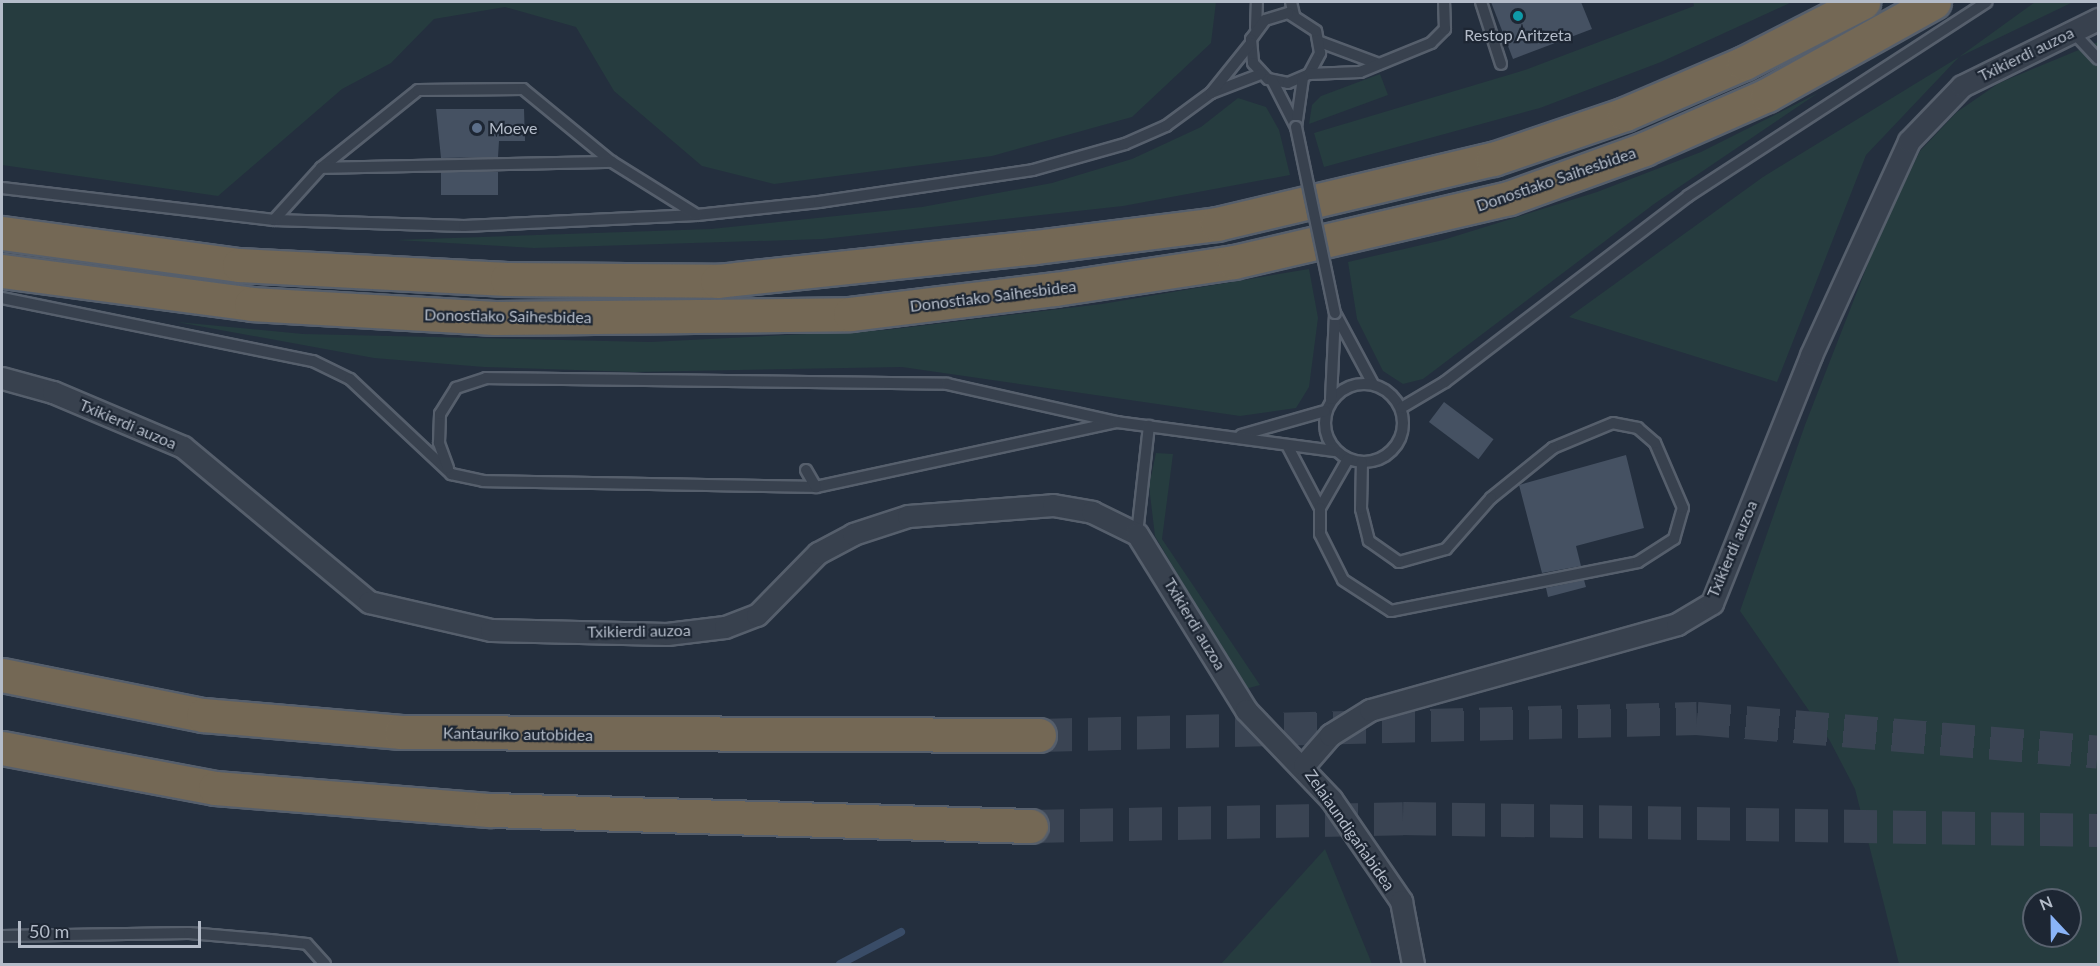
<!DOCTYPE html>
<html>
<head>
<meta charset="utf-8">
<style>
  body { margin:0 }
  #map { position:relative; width:2100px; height:966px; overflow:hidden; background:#242f3e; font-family:Lato,sans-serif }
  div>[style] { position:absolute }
  .green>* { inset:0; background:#263c3f }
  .stream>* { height:8px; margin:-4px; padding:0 4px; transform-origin:4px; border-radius:4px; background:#394c67 }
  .building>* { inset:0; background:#455162; transform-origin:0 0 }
  .motorway-tunnel>* { height:33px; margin-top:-16.5px; transform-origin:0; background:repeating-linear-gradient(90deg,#3a4453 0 33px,transparent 0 49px) }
  .roads { filter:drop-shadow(2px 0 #565f6c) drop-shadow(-2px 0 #565f6c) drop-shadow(0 2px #565f6c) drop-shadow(0 -2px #565f6c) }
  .service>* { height:10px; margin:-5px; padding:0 5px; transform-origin:5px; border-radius:5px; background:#38414e }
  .service>.ring { margin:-5px; padding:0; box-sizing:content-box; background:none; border:10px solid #38414e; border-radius:50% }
  .minor>* { height:21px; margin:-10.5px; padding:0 10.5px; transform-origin:10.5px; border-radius:10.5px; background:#38414e }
  .motorway>* { height:33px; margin:-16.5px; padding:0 16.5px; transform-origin:16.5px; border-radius:16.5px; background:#746855 }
  .bridges { filter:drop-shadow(2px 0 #565f6c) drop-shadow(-2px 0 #565f6c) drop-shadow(0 2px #565f6c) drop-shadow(0 -2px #565f6c) }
  .service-bridge>* { height:10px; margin:-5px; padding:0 5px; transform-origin:5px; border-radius:5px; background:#38414e }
  .dots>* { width:16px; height:16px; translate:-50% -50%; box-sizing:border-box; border:3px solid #1d2633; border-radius:50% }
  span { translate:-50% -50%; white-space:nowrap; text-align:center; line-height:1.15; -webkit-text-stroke:4.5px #1d2633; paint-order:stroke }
  .poi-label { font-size:16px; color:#b4bcc9 }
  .left { translate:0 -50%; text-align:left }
  .street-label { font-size:16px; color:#b4bcc9 }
  .frame { position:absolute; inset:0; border:3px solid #b4bcc9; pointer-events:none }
  .north { position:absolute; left:2022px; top:888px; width:60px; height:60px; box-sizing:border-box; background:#1d2633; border:2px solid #59626f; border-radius:50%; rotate:338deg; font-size:16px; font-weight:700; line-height:24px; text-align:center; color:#b4bcc9 }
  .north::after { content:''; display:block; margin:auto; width:21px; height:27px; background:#8ab4f8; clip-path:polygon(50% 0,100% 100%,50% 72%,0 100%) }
  .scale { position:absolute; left:18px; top:921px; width:183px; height:27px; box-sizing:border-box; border:3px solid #b4bcc9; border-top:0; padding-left:8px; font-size:18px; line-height:21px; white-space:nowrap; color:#b4bcc9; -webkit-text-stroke:4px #1d2633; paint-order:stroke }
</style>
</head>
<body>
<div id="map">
  <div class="green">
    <i style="clip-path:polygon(2px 2px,1216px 2px,1211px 43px,1132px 117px,992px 156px,774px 184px,702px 166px,614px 91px,576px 27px,505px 7px,434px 19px,391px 63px,342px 89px,218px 196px,2px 165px)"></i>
    <i style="clip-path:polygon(1693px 2px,1792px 2px,1661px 62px,1540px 108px,1324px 167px,1314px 133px,1525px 70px,1694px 6px)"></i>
    <i style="clip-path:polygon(2035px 2px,2073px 2px,1959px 57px,1866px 155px,1777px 382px,1569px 317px,1763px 177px,1959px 57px)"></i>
    <i style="clip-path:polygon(evenodd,2098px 42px,2098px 806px,2091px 840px,2098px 845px,2098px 964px,1899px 964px,1855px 789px,1830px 741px,1740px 611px,1805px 425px,1878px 238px,1920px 151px,1957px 112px,1999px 83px,2098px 42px,2034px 900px,2070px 900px,2070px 936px,2034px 936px,2034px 900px)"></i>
    <i style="clip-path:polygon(1380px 74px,1388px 95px,1309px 124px,1312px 105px,1321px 96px)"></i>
    <i style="clip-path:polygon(1818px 93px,1654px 204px,1423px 379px,1403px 384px,1383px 371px,1357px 319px,1348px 262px,1443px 240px,1597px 192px,1701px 152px)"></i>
    <i style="clip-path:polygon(1238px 98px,1266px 107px,1279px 130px,1290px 175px,1123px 206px,823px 239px,534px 248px,396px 240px,711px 229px,922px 207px,1052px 183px,1132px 159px,1201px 127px)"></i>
    <i style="clip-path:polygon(1309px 269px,1318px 318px,1309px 387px,1296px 408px,1240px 416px,902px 367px,634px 372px,484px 367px,374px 358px,177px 322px,303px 334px,650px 342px,886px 330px,1102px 304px)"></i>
    <i style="clip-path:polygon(1156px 453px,1173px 454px,1162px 539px,1260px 685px,1245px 689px,1155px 536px,1149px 486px)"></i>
    <i style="clip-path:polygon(1325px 849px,1372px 964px,1221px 964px)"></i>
  </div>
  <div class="stream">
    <i style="left:840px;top:964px;width:69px;rotate:-27.7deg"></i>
  </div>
  <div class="building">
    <i style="clip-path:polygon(1491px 2px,1581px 2px,1592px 29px,1513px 59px)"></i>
    <i style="clip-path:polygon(436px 109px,524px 109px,525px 141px,499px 141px,498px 157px,441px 158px)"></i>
    <i style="left:498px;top:172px;width:23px;height:57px;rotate:90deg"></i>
    <i style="left:1444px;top:402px;width:62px;height:25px;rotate:37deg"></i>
    <i style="clip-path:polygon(1626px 455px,1644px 528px,1576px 546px,1581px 566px,1542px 573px,1519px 485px)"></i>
    <i style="clip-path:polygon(1584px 580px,1586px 587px,1548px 597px,1546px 588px)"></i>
  </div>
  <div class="motorway-tunnel">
    <i style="left:1039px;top:735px;width:658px;rotate:-1.48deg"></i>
    <i style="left:1697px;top:718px;width:402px;rotate:4.8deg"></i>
    <i style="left:1031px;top:826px;width:372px;rotate:-1.2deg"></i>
    <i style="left:1403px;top:818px;width:695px;rotate:0.99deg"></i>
  </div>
  <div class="roads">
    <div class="service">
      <i style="left:1291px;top:2px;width:13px;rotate:77deg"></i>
      <i style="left:1481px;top:2px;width:65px;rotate:72.1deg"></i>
      <i style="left:1256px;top:28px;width:26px;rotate:-88deg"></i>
      <i style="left:2072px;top:31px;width:38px;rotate:47deg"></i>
      <i style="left:1320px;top:42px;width:63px;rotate:20.4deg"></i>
      <i style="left:1309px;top:74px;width:24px;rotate:-62deg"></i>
      <i style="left:1320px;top:53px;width:22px;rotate:-100deg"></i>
      <i style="left:1316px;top:31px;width:33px;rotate:-147deg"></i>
      <i style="left:1288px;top:13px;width:24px;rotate:163deg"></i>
      <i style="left:1265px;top:20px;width:24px;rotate:126deg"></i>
      <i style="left:1251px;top:39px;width:24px;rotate:85deg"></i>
      <i style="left:1253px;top:63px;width:22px;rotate:47deg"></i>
      <i style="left:1268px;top:79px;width:20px;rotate:11deg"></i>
      <i style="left:1288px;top:83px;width:23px;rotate:-23deg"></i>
      <i style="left:1309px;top:74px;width:51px;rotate:-2.2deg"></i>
      <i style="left:1360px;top:72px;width:77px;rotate:-22.2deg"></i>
      <i style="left:1431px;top:43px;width:20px;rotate:-45deg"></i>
      <i style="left:1445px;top:29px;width:27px;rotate:-92deg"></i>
      <i style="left:1272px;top:80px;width:53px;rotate:62.9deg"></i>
      <i style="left:1211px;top:93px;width:53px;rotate:-20.8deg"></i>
      <i style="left:1296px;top:127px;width:49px;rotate:-81.9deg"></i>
      <i style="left:321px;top:168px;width:124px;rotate:-38.8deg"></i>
      <i style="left:418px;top:90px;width:105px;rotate:-0.5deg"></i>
      <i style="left:523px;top:89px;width:115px;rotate:39.4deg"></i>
      <i style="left:2px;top:188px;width:274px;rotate:6.7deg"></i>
      <i style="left:274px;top:220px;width:190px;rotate:1.8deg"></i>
      <i style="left:464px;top:226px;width:233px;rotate:-2.7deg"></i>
      <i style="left:697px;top:215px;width:123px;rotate:-6.1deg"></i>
      <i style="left:819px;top:202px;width:216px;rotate:-8.5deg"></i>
      <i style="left:1033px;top:170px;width:96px;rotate:-15.8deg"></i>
      <i style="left:1125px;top:144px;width:45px;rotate:-23.7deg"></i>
      <i style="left:1166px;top:126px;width:56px;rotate:-36.3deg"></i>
      <i style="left:1211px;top:93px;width:64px;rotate:-51.3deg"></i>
      <i style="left:274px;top:220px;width:70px;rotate:-47.9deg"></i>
      <i style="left:321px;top:168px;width:291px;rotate:-1.2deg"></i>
      <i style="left:612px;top:162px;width:100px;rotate:31.9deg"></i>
      <i style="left:2px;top:298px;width:317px;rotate:11.5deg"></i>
      <i style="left:313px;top:361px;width:41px;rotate:25.9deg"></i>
      <i style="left:350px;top:379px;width:139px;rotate:43.2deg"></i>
      <i style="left:451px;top:474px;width:33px;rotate:12deg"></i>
      <i style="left:483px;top:481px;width:333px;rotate:1deg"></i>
      <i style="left:816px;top:487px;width:308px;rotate:-12.2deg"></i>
      <i style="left:1336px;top:315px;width:78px;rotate:61.8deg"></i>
      <i class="ring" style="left:1325px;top:384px;width:68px;height:68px"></i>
      <i style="left:1331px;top:399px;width:86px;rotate:-87.3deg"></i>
      <i style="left:1401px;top:408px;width:51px;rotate:-30.6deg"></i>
      <i style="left:1445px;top:382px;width:306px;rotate:-37.4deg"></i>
      <i style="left:1688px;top:196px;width:356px;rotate:-33deg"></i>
      <i style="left:1241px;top:435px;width:87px;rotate:-15.9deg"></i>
      <i style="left:1288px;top:447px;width:69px;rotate:62.3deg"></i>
      <i style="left:1348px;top:459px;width:56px;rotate:119.7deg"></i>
      <i style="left:1320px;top:508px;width:26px;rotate:90deg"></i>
      <i style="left:1320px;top:534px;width:51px;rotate:63.4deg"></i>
      <i style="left:1343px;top:580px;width:57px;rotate:32.9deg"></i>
      <i style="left:1391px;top:611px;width:252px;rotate:-11.2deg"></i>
      <i style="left:1638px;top:562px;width:43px;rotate:-32.6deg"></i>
      <i style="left:1674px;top:539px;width:32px;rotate:-74deg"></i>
      <i style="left:1683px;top:508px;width:71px;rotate:-113.3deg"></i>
      <i style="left:1655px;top:443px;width:23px;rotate:-139deg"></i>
      <i style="left:1638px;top:428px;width:25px;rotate:-169deg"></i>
      <i style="left:1613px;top:423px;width:65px;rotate:157.4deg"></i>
      <i style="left:1553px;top:448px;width:80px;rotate:141.1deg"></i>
      <i style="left:1491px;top:498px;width:68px;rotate:131.4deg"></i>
      <i style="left:1446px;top:549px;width:49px;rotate:164.5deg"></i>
      <i style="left:1399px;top:562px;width:37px;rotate:-145deg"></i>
      <i style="left:1369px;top:541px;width:33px;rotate:-104deg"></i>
      <i style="left:1361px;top:509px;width:47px;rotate:-88.8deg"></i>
      <i style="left:448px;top:468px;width:27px;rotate:-110deg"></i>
      <i style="left:439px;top:443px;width:29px;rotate:-88deg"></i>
      <i style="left:440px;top:414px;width:31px;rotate:-58deg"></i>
      <i style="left:456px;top:388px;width:32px;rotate:-18deg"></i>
      <i style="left:486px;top:378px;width:461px;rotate:0.7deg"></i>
      <i style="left:947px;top:384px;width:174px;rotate:12.6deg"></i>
      <i style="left:1117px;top:422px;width:220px;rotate:7.6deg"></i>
      <i style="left:806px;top:470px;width:20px;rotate:60deg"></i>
      <i style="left:1137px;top:534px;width:109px;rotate:-83.7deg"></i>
      <i style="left:2px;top:936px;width:187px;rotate:-0.9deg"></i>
      <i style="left:189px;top:933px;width:81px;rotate:4.9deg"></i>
      <i style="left:270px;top:940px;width:37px;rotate:6deg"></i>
      <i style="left:307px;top:944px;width:27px;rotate:48deg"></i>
    </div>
    <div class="minor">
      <i style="left:2px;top:378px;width:53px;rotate:15.4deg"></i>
      <i style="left:53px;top:392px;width:141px;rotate:22.9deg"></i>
      <i style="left:183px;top:447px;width:242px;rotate:39.8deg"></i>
      <i style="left:369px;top:602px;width:125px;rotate:12.9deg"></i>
      <i style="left:491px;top:630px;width:176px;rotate:1.3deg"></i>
      <i style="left:667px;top:634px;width:58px;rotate:-6.9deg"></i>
      <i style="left:725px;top:627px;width:34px;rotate:-21deg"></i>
      <i style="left:757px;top:615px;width:87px;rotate:-45.5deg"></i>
      <i style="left:818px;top:553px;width:40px;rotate:-28deg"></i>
      <i style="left:853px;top:534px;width:58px;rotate:-18.1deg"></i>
      <i style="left:908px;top:516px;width:145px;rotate:-4.3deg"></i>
      <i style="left:1053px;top:505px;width:40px;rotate:10deg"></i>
      <i style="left:1092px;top:512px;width:50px;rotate:26.1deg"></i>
      <i style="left:1137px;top:534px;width:207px;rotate:58.2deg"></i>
      <i style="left:1246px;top:710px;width:123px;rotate:46.3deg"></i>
      <i style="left:1331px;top:799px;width:124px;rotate:55.5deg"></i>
      <i style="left:1401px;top:901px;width:64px;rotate:79.2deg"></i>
      <i style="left:1304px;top:765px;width:40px;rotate:-49deg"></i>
      <i style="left:1330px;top:735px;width:47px;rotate:-32deg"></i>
      <i style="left:1370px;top:710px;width:319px;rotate:-15.6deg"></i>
      <i style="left:1677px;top:624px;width:41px;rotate:-31deg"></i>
      <i style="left:1712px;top:603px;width:267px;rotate:-68.2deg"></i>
      <i style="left:1811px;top:355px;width:235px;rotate:-65.4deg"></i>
      <i style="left:1909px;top:141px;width:76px;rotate:-46.1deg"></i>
      <i style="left:1962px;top:86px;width:152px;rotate:-26.2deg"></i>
    </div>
    <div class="motorway">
      <i style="left:2px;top:233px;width:239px;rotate:7.7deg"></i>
      <i style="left:239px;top:265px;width:268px;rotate:3deg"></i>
      <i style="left:507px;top:279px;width:210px;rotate:0.5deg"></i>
      <i style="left:717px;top:281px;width:320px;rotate:-6.1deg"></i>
      <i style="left:1035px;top:247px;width:183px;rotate:-7.2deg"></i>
      <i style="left:1217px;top:224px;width:284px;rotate:-13.3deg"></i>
      <i style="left:1493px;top:159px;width:139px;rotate:-18.8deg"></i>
      <i style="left:1625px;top:114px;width:129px;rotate:-23.2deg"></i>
      <i style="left:1744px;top:63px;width:134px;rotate:-27.1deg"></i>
      <i style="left:2px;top:271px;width:251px;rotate:7.5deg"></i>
      <i style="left:251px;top:304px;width:244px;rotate:3.3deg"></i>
      <i style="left:495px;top:318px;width:355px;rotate:-0.6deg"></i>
      <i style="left:850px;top:314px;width:207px;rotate:-7deg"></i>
      <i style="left:1055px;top:289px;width:181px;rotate:-8.6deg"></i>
      <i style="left:1234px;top:262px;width:282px;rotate:-13.1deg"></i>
      <i style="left:1509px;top:198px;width:144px;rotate:-19.9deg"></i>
      <i style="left:1644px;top:149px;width:134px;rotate:-23.7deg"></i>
      <i style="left:1767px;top:95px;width:191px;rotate:-29.1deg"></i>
      <i style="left:2px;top:675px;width:205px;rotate:11.3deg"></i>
      <i style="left:203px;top:715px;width:199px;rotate:4.9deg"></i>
      <i style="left:401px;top:732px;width:638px;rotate:0.27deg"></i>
      <i style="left:2px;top:748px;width:217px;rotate:10.6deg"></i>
      <i style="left:215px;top:788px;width:277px;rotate:4.6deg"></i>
      <i style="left:491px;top:810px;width:540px;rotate:1.7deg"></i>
    </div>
  </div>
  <div class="bridges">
    <div class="service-bridge">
      <i style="left:1296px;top:127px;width:190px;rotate:78.2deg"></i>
    </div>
  </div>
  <div class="dots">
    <i style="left:1518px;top:16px;background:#0f9aa8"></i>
    <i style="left:477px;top:128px;background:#5c6f8a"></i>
  </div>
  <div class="poi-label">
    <span style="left:1518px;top:35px">Restop Aritzeta</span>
    <span class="left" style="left:489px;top:128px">Moeve</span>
  </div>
  <div class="street-label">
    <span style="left:2026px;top:54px;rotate:-26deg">Txikierdi auzoa</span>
    <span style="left:1556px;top:179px;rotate:-19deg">Donostiako Saihesbidea</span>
    <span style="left:993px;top:296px;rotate:-7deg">Donostiako Saihesbidea</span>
    <span style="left:508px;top:316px;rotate:1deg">Donostiako Saihesbidea</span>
    <span style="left:128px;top:424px;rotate:23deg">Txikierdi auzoa</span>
    <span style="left:1732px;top:549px;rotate:-67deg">Txikierdi auzoa</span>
    <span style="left:1195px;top:624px;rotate:59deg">Txikierdi auzoa</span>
    <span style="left:639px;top:631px;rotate:-1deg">Txikierdi auzoa</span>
    <span style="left:518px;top:734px;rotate:1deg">Kantauriko autobidea</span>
    <span style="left:1350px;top:830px;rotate:55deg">Zelaiaundigañabidea</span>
  </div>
  <div class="frame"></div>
  <div class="north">N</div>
  <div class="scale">50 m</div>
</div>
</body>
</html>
